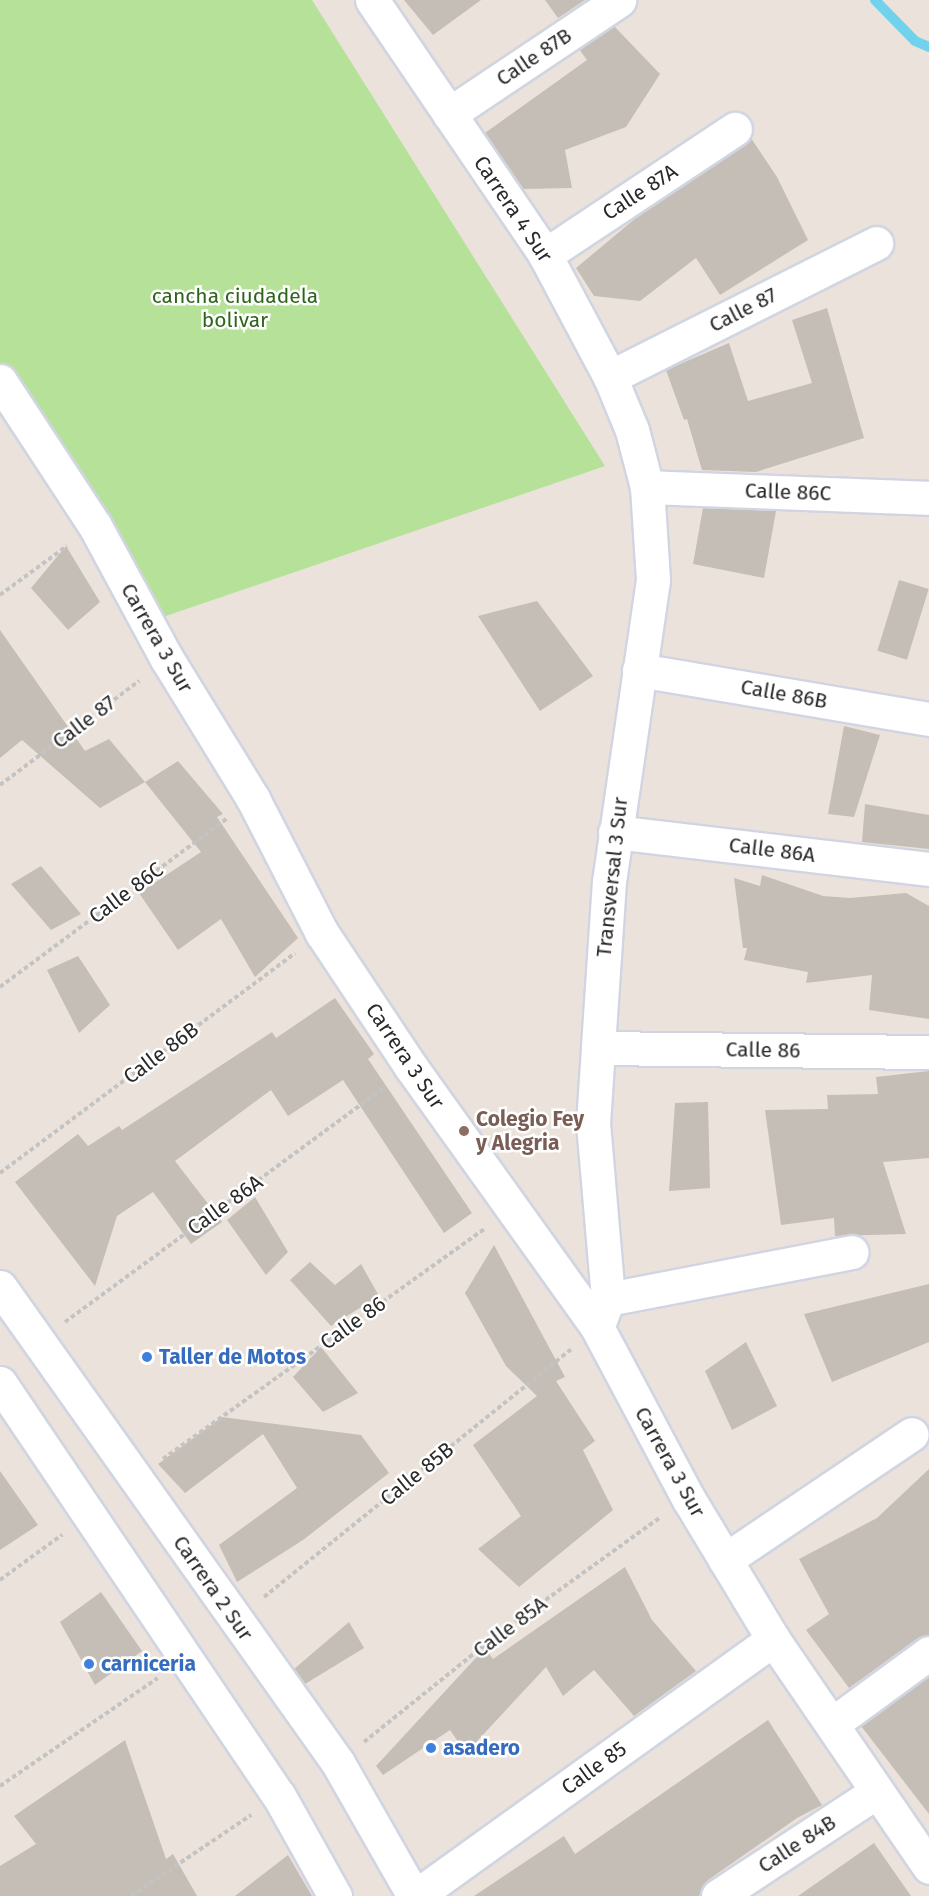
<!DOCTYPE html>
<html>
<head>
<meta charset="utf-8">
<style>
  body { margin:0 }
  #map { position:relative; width:929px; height:1896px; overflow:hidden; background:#ebe3db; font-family:"Fira Sans",sans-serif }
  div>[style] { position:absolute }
  .green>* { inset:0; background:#b6e199 }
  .stream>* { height:10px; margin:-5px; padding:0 5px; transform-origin:5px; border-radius:5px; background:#70d2ec }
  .building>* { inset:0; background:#c4beb7; transform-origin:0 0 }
  .path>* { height:4px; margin-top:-2px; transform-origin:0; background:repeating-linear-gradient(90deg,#c3c3c3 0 4.5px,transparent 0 7.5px) }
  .roads { filter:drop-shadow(2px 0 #d1d5e2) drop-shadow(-2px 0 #d1d5e2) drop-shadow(0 2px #d1d5e2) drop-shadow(0 -2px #d1d5e2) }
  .minor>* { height:33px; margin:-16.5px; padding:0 16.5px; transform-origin:16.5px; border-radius:16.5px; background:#fff }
  .dots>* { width:16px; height:16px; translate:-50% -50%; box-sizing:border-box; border:3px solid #fff; border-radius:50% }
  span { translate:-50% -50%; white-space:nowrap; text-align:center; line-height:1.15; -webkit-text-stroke:5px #fff; paint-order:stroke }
  .street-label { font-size:21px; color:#292929 }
  .park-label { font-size:21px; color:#2f641b }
  .education-label { font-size:21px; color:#785e54; font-weight:700 }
  .left { translate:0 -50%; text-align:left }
  .shop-label { font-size:21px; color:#366cbe; font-weight:700 }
</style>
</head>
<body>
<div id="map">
  <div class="green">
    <i style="clip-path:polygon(0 0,312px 0,605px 466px,160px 618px,0 369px)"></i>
  </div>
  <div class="stream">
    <i style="left:875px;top:0;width:57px;rotate:45.7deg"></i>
    <i style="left:915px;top:41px;width:15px;rotate:23deg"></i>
  </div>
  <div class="building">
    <i style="clip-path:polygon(404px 0,481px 0,433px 35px)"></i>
    <i style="clip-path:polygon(545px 0,585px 0,558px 18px)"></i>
    <i style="clip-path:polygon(614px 26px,660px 74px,626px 127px,565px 150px,572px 188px,523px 189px,485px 133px,587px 60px,579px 49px)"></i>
    <i style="clip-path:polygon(751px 138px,777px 177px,808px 240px,720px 295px,696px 258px,640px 301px,594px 296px,576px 268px,642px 213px)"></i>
    <i style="clip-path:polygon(827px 308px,864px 438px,756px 472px,702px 470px,687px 419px,684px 420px,666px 370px,729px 343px,748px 401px,812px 383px,792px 320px)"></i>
    <i style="clip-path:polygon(703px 508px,776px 511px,764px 578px,693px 564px)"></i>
    <i style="clip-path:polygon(66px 546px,100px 602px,68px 630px,31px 588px)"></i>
    <i style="left:899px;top:580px;width:31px;height:74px;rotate:17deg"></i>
    <i style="clip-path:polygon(537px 601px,593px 676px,540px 711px,478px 616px)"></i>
    <i style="clip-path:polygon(0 630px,85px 751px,109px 739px,145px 782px,100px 808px,22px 740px,0 758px)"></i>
    <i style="clip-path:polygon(844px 726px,880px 735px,854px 817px,828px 814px)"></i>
    <i style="clip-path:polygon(178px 761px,223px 814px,217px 817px,298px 938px,255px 977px,221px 919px,178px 950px,139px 893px,201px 852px,145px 782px)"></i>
    <i style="clip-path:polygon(865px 804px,929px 815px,929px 849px,862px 842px)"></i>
    <i style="clip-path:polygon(41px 866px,81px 914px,51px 930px,11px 884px)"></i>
    <i style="clip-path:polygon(762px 875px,823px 896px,850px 898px,906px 893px,929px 906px,929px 1019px,869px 1010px,872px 975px,806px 983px,808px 972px,744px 960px,747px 948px,743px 948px,734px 878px,760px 886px)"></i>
    <i style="clip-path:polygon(78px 956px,110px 1005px,79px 1033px,47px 970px)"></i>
    <i style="clip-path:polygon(335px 998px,374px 1054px,368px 1059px,472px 1213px,444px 1233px,343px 1080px,288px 1116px,271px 1090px,175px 1161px,222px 1222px,191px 1244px,153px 1192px,117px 1216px,95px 1286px,15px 1182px,78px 1134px,88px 1146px,119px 1126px,122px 1130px,272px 1032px,276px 1038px)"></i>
    <i style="clip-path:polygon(929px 1071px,929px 1158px,883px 1162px,906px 1234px,835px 1236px,834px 1218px,781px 1225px,765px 1110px,828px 1109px,827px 1095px,878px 1094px,876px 1077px)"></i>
    <i style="clip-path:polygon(708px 1102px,710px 1188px,669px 1191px,675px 1103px)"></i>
    <i style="clip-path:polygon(255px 1197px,288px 1252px,266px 1275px,227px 1220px)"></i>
    <i style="clip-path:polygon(494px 1245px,565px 1377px,556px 1381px,595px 1441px,583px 1450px,613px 1510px,519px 1587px,478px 1549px,521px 1516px,473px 1445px,537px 1396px,506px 1366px,465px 1293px)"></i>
    <i style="clip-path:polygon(310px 1262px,335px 1285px,361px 1264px,379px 1296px,331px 1326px,290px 1280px)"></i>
    <i style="clip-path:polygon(929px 1284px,929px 1342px,832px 1382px,804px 1314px)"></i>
    <i style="clip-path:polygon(746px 1342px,777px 1406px,732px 1430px,705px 1371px)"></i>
    <i style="clip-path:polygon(321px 1347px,358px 1393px,323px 1412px,293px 1377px)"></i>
    <i style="clip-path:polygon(222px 1417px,361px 1435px,389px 1473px,303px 1540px,237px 1582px,219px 1545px,297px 1488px,263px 1434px,185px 1493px,158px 1464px)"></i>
    <i style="clip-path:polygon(929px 1469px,929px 1635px,918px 1638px,849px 1688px,806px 1630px,829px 1614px,799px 1559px,877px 1518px)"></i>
    <i style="clip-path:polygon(0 1471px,38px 1525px,0 1550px)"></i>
    <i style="clip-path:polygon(625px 1567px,652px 1620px,696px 1671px,634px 1716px,594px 1670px,563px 1696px,546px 1667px,466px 1753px,450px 1730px,383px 1775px,376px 1766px,485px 1648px,493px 1659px)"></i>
    <i style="clip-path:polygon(101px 1592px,142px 1651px,95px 1685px,60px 1622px)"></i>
    <i style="clip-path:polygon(349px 1622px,364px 1648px,305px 1684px,294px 1669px)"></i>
    <i style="clip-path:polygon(929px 1676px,929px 1814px,861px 1726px)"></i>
    <i style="clip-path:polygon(768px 1720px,822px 1805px,797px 1818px,708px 1880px,699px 1896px,474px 1896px,564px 1836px,575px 1854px)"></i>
    <i style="clip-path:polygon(125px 1740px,166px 1859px,173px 1854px,197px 1896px,0 1896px,0 1866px,36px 1844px,14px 1816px)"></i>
    <i style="clip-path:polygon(874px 1843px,911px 1896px,798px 1896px)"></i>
    <i style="clip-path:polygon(288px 1855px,312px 1896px,235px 1896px)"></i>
  </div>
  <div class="path">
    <i style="left:0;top:595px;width:83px;rotate:-36.2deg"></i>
    <i style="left:0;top:785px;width:174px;rotate:-36.8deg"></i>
    <i style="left:0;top:987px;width:282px;rotate:-36.6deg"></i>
    <i style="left:0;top:1173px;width:368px;rotate:-36.7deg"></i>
    <i style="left:65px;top:1322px;width:395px;rotate:-36.3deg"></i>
    <i style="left:163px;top:1459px;width:395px;rotate:-35.6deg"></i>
    <i style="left:0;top:1580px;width:77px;rotate:-36deg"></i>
    <i style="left:264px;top:1597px;width:395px;rotate:-38.9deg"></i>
    <i style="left:364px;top:1742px;width:171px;rotate:-38.8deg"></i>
    <i style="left:497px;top:1635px;width:200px;rotate:-35.8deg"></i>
    <i style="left:0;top:1786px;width:191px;rotate:-34.4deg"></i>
    <i style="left:131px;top:1896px;width:145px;rotate:-34deg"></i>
  </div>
  <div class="roads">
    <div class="minor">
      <i style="left:372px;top:0;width:308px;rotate:55.8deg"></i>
      <i style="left:545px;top:255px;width:138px;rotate:62deg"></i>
      <i style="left:610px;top:377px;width:57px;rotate:67.5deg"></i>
      <i style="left:632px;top:430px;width:59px;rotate:75.3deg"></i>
      <i style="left:647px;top:487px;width:93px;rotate:86.3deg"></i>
      <i style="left:653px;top:580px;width:304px;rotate:98.3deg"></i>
      <i style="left:609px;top:881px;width:167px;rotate:93.8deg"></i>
      <i style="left:598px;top:1048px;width:75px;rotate:93.8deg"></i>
      <i style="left:593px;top:1123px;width:177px;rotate:85.1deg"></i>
      <i style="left:608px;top:1299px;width:30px;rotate:111deg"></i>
      <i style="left:449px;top:114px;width:205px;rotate:-33.8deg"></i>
      <i style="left:545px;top:255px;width:228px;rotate:-33.6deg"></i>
      <i style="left:610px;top:377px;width:298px;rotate:-26.7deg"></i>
      <i style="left:0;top:381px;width:173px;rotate:56.8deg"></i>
      <i style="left:95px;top:526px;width:151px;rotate:61.6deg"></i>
      <i style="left:167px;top:659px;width:164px;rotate:58.4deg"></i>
      <i style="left:253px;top:799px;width:151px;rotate:62.8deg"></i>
      <i style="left:322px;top:933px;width:161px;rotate:56.4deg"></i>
      <i style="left:411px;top:1067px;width:320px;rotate:54.4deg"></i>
      <i style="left:597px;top:1327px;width:194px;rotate:62deg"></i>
      <i style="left:688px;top:1498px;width:165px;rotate:58.9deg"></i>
      <i style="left:773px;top:1639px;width:276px;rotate:55.6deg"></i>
      <i style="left:647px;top:487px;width:282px;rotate:2.2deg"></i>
      <i style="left:639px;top:670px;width:294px;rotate:9.6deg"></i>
      <i style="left:615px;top:832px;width:316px;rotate:6.7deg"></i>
      <i style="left:598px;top:1048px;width:331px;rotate:0.7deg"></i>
      <i style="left:0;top:1287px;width:584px;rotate:54.62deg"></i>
      <i style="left:338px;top:1763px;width:153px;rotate:60.3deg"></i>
      <i style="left:608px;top:1299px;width:248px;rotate:-10.9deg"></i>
      <i style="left:0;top:1383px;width:498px;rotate:56deg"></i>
      <i style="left:279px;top:1796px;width:115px;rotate:60.8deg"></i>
      <i style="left:725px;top:1560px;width:225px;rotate:-34deg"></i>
      <i style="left:832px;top:1724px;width:120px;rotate:-36.2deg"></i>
      <i style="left:416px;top:1896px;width:440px;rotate:-35.7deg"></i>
      <i style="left:718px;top:1896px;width:188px;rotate:-33.3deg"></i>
    </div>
  </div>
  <div class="dots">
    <i style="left:464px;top:1131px;background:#8d6e63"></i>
    <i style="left:147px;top:1357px;background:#3f7fe0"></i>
    <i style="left:89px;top:1664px;background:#3f7fe0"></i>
    <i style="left:431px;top:1748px;background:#3f7fe0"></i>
  </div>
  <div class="street-label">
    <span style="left:534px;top:57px;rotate:-34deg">Calle 87B</span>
    <span style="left:640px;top:192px;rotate:-33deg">Calle 87A</span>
    <span style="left:513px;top:209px;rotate:56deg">Carrera 4 Sur</span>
    <span style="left:743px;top:310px;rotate:-27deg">Calle 87</span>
    <span style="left:788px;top:492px;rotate:2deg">Calle 86C</span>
    <span style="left:157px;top:638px;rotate:60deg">Carrera 3 Sur</span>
    <span style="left:784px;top:694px;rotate:10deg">Calle 86B</span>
    <span style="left:84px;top:722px;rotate:-37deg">Calle 87</span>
    <span style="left:772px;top:850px;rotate:7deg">Calle 86A</span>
    <span style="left:612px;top:877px;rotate:-84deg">Transversal 3 Sur</span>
    <span style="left:126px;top:893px;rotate:-37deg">Calle 86C</span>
    <span style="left:763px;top:1050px;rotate:1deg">Calle 86</span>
    <span style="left:161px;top:1053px;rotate:-37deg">Calle 86B</span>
    <span style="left:405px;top:1056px;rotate:56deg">Carrera 3 Sur</span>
    <span style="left:225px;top:1205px;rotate:-36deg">Calle 86A</span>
    <span style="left:353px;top:1323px;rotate:-36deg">Calle 86</span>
    <span style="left:670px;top:1462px;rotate:61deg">Carrera 3 Sur</span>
    <span style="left:417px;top:1474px;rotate:-39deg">Calle 85B</span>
    <span style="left:213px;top:1588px;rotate:55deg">Carrera 2 Sur</span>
    <span style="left:510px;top:1627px;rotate:-37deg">Calle 85A</span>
    <span style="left:594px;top:1768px;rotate:-36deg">Calle 85</span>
    <span style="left:797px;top:1844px;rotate:-33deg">Calle 84B</span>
  </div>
  <div class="park-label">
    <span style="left:235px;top:308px">cancha ciudadela<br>bolivar</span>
  </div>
  <div class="education-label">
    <span class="left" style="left:476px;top:1131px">Colegio Fey<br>y Alegria</span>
  </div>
  <div class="shop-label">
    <span class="left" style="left:159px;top:1357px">Taller de Motos</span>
    <span class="left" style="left:101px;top:1664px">carniceria</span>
    <span class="left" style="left:443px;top:1748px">asadero</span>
  </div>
</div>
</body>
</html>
